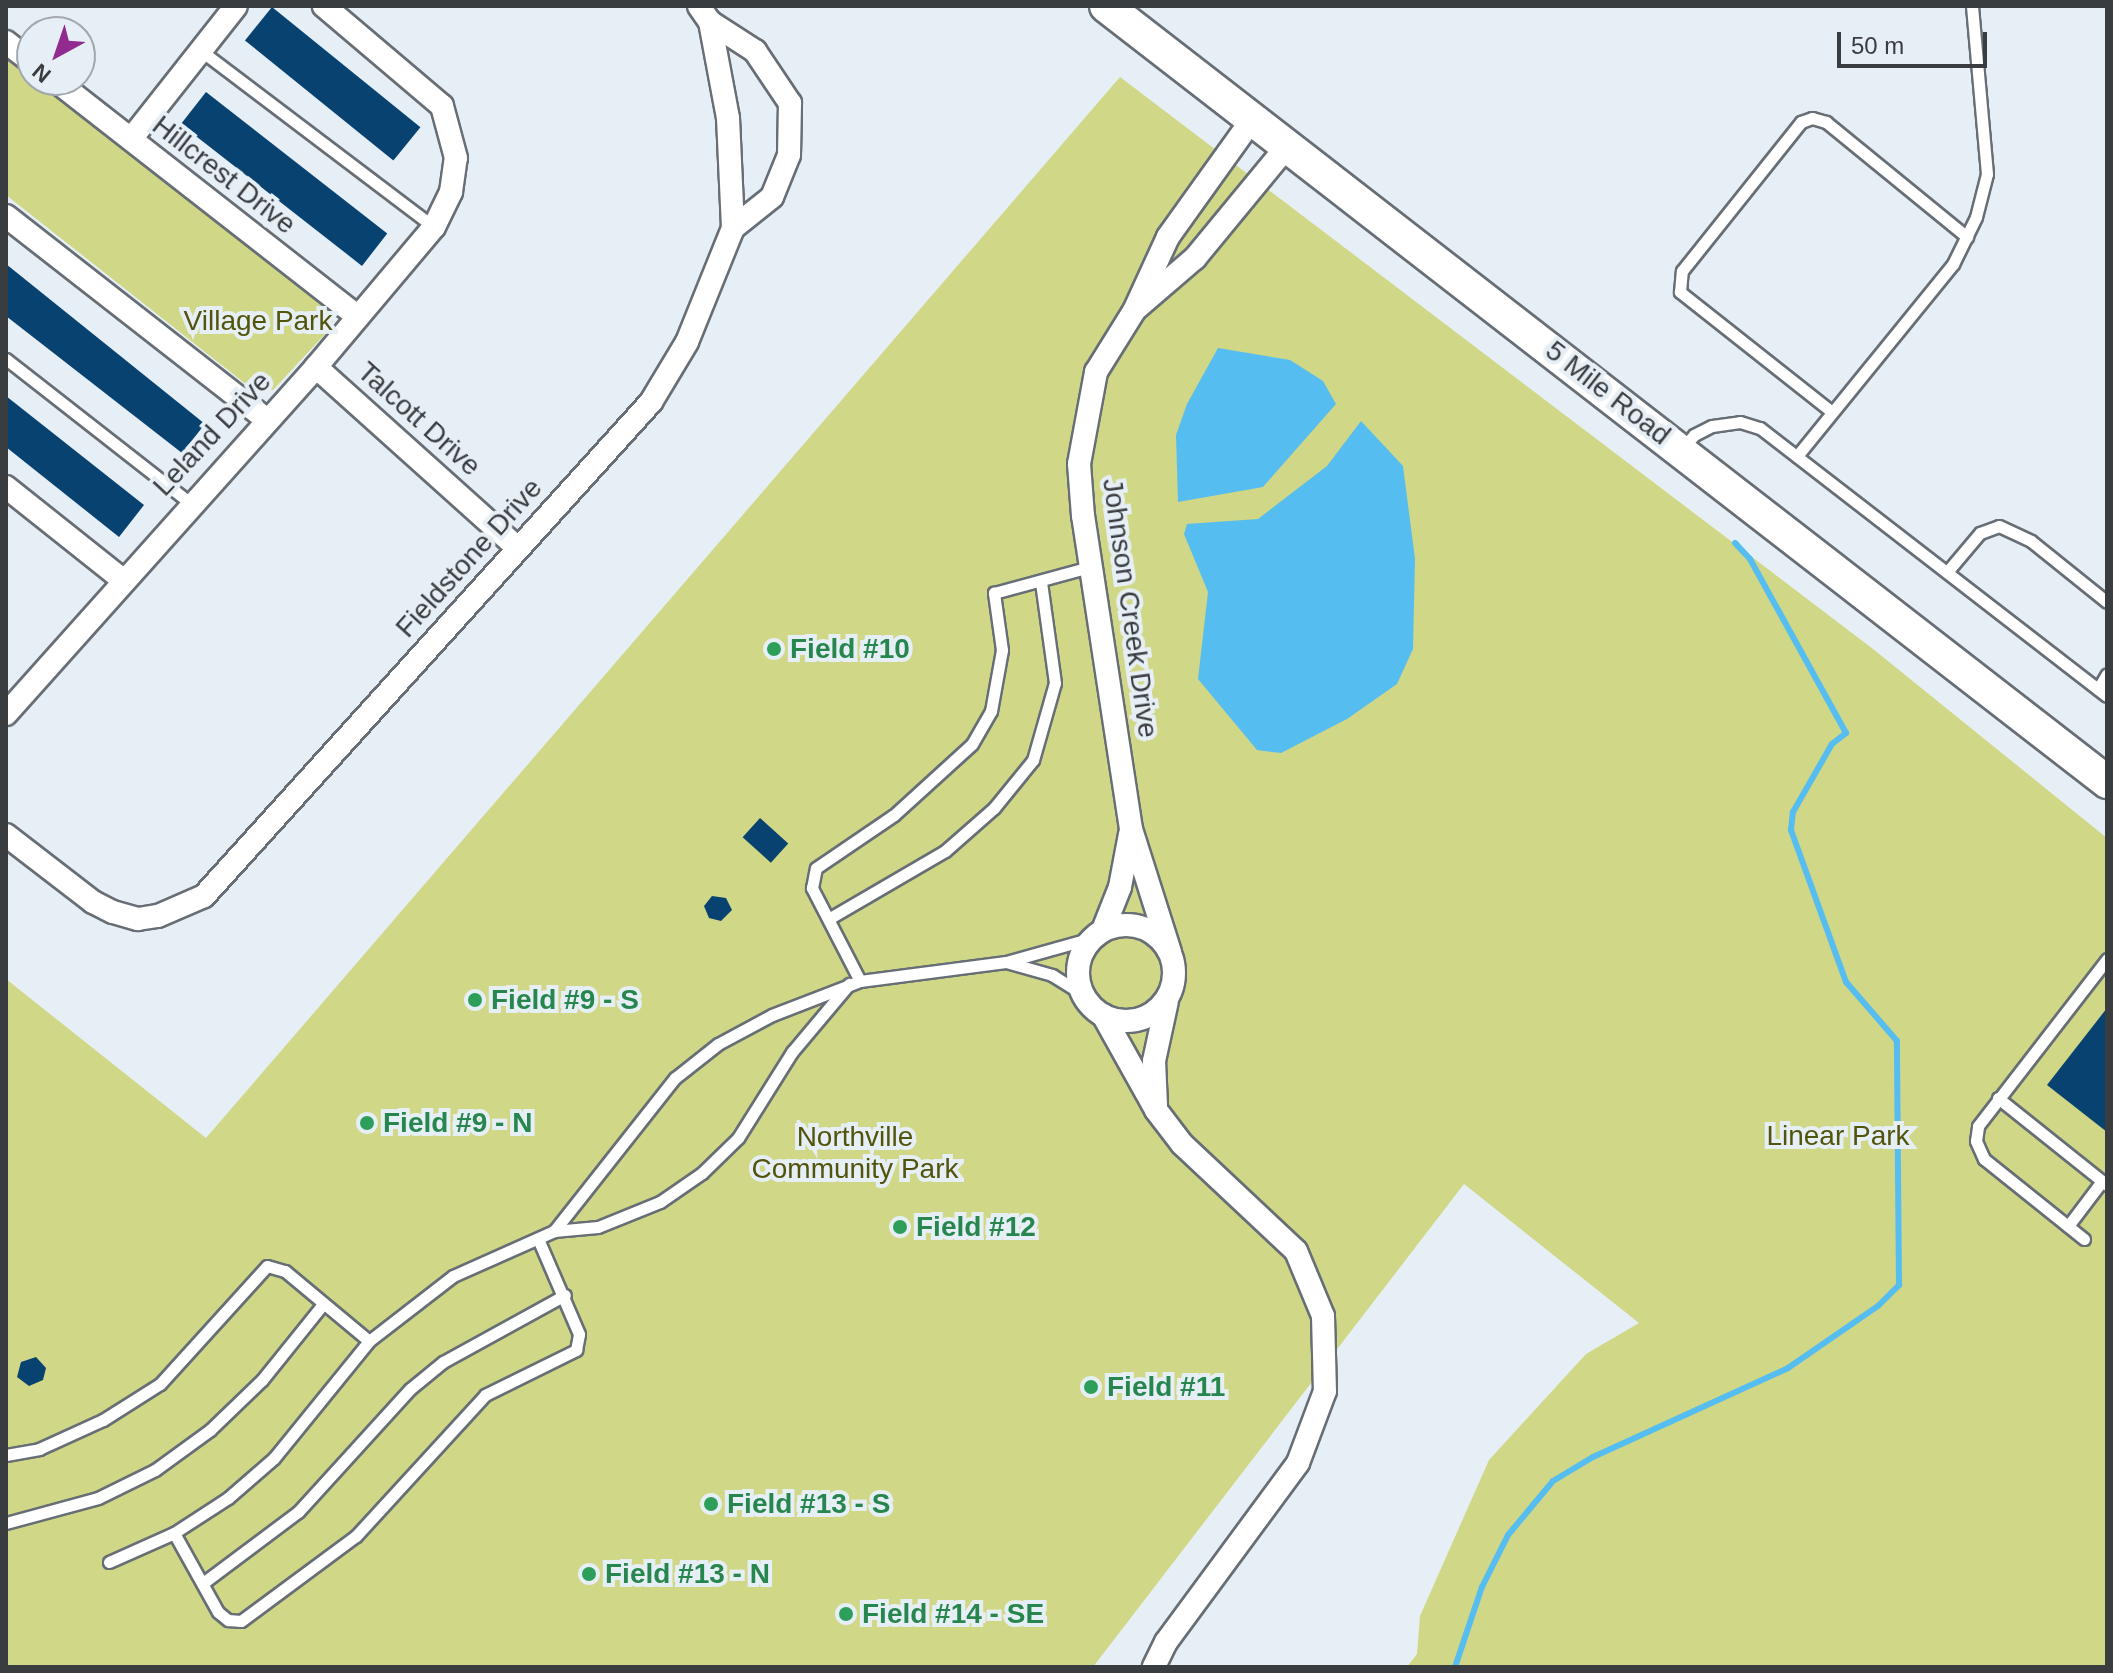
<!DOCTYPE html>
<html>
<head>
<meta charset="utf-8">
<style>
  body { margin:0 }
  #map { position:relative; width:2113px; height:1673px; overflow:hidden; background:#e7eff6; font-family:Helvetica,sans-serif }
  div>[style] { position:absolute }
  .green>* { inset:0; background:#d0d786 }
  .water>* { inset:0; background:#56bdf1 }
  .stream>* { height:6px; margin:-3px; padding:0 3px; transform-origin:3px; border-radius:3px; background:#56bdf1 }
  .building>* { inset:0; background:#084271; transform-origin:0 0 }
  .roads { filter:drop-shadow(2px 0 #676e75) drop-shadow(-2px 0 #676e75) drop-shadow(0 2px #676e75) drop-shadow(0 -2px #676e75) }
  .lane>* { height:11px; margin:-5.5px; padding:0 5.5px; transform-origin:5.5px; border-radius:5.5px; background:#fff }
  .street>* { height:22px; margin:-11px; padding:0 11px; transform-origin:11px; border-radius:11px; background:#fff }
  .street>.ring { margin:-11px; padding:0; box-sizing:content-box; background:none; border:22px solid #fff; border-radius:50% }
  .secondary>* { height:32px; margin:-16px; padding:0 16px; transform-origin:16px; border-radius:16px; background:#fff }
  .dots>* { width:22px; height:22px; translate:-50% -50%; box-sizing:border-box; border:4px solid #e7eff6; border-radius:50% }
  span { translate:-50% -50%; white-space:nowrap; text-align:center; line-height:1.15; -webkit-text-stroke:8px #e7eff6; paint-order:stroke }
  .street-label { font-size:28px; color:#3a3d40 }
  .park-label { font-size:28px; color:#51540a }
  .leisure-label { font-size:28px; color:#27864d; font-weight:700 }
  .left { translate:0 -50%; text-align:left }
  .frame { position:absolute; inset:0; border:8px solid #3a3d40; pointer-events:none }
  .north { position:absolute; left:16px; top:16px; width:80px; height:80px; box-sizing:border-box; background:#e7eff6; border:2px solid #a2a8ad; border-radius:50%; rotate:220deg; font-size:22px; font-weight:700; line-height:32px; text-align:center; color:#3a3d40 }
  .north::after { content:''; display:block; margin:auto; width:28px; height:36px; background:#922b90; clip-path:polygon(50% 0,100% 100%,50% 72%,0 100%) }
  .scale { position:absolute; left:1837px; top:32px; width:150px; height:36px; box-sizing:border-box; border:4px solid #3a3d40; border-top:0; padding-left:10px; font-size:24px; line-height:28px; white-space:nowrap; color:#3a3d40; -webkit-text-stroke:6px #e7eff6; paint-order:stroke }
</style>
</head>
<body>
<div id="map">
  <div class="green">
    <i style="clip-path:polygon(6px 51px,32px 72px,32px 80px,43px 80px,324px 300px,333px 321px,327px 332px,273px 390px,252px 389px,6px 195px)"></i>
    <i style="clip-path:polygon(1120px 77px,1873px 649px,2107px 838px,2107px 1667px,1407px 1667px,1417px 1654px,1420px 1616px,1489px 1460px,1586px 1354px,1639px 1323px,1464px 1184px,1093px 1667px,6px 1667px,6px 979px,206px 1138px)"></i>
  </div>
  <div class="water">
    <i style="clip-path:polygon(1218px 348px,1290px 360px,1323px 381px,1336px 404px,1263px 487px,1178px 502px,1176px 435px,1187px 404px)"></i>
    <i style="clip-path:polygon(1361px 421px,1403px 466px,1415px 559px,1413px 649px,1397px 684px,1347px 719px,1281px 753px,1257px 750px,1198px 679px,1208px 592px,1184px 534px,1187px 524px,1258px 519px,1327px 466px)"></i>
  </div>
  <div class="stream">
    <i style="left:1455px;top:1667px;width:84px;rotate:-71.4deg"></i>
    <i style="left:1482px;top:1587px;width:58px;rotate:-63.4deg"></i>
    <i style="left:1508px;top:1535px;width:70px;rotate:-50.2deg"></i>
    <i style="left:1553px;top:1481px;width:47px;rotate:-31deg"></i>
    <i style="left:1593px;top:1457px;width:214px;rotate:-24.5deg"></i>
    <i style="left:1788px;top:1368px;width:109px;rotate:-34.6deg"></i>
    <i style="left:1878px;top:1306px;width:30px;rotate:-45deg"></i>
    <i style="left:1899px;top:1285px;width:244px;rotate:-90.5deg"></i>
    <i style="left:1897px;top:1041px;width:78px;rotate:-130.8deg"></i>
    <i style="left:1846px;top:982px;width:162px;rotate:-109.9deg"></i>
    <i style="left:1791px;top:830px;width:18px;rotate:-84deg"></i>
    <i style="left:1793px;top:812px;width:78px;rotate:-60.2deg"></i>
    <i style="left:1832px;top:744px;width:18px;rotate:-38deg"></i>
    <i style="left:1846px;top:733px;width:199px;rotate:-118.9deg"></i>
    <i style="left:1750px;top:559px;width:22px;rotate:-133deg"></i>
  </div>
  <div class="building">
    <i style="left:272px;top:7px;width:191px;height:43px;rotate:39deg"></i>
    <i style="left:206px;top:92px;width:230px;height:41px;rotate:38deg"></i>
    <i style="clip-path:polygon(6px 264px,205px 424px,182px 453px,6px 316px)"></i>
    <i style="clip-path:polygon(6px 396px,144px 505px,119px 537px,6px 447px)"></i>
    <i style="left:760px;top:818px;width:38px;height:26px;rotate:42deg"></i>
    <i style="clip-path:polygon(712px 896px,726px 898px,732px 910px,721px 921px,709px 918px,704px 906px)"></i>
    <i style="clip-path:polygon(2107px 1008px,2107px 1132px,2047px 1085px)"></i>
    <i style="clip-path:polygon(36px 1357px,46px 1368px,43px 1380px,29px 1386px,17px 1377px,21px 1362px)"></i>
  </div>
  <div class="roads">
    <div class="lane">
      <i style="left:200px;top:50px;width:293px;rotate:37.1deg"></i>
      <i style="left:6px;top:359px;width:232px;rotate:38deg"></i>
      <i style="left:1832px;top:412px;width:194px;rotate:-141.7deg"></i>
      <i style="left:1680px;top:292px;width:21px;rotate:-85deg"></i>
      <i style="left:1682px;top:271px;width:191px;rotate:-51.4deg"></i>
      <i style="left:1801px;top:122px;width:12px;rotate:-20deg"></i>
      <i style="left:1812px;top:118px;width:15px;rotate:16deg"></i>
      <i style="left:1826px;top:122px;width:182px;rotate:39.2deg"></i>
      <i style="left:1681px;top:450px;width:20px;rotate:-49deg"></i>
      <i style="left:1694px;top:435px;width:20px;rotate:-27deg"></i>
      <i style="left:1712px;top:426px;width:28px;rotate:-8deg"></i>
      <i style="left:1740px;top:422px;width:21px;rotate:17deg"></i>
      <i style="left:1760px;top:428px;width:438px;rotate:37.7deg"></i>
      <i style="left:1797px;top:456px;width:247px;rotate:-50.9deg"></i>
      <i style="left:1953px;top:264px;width:52px;rotate:-63.9deg"></i>
      <i style="left:1976px;top:217px;width:44px;rotate:-75.7deg"></i>
      <i style="left:1987px;top:174px;width:169px;rotate:-95.1deg"></i>
      <i style="left:1947px;top:572px;width:51px;rotate:-49.8deg"></i>
      <i style="left:1980px;top:533px;width:20px;rotate:-20deg"></i>
      <i style="left:1999px;top:526px;width:35px;rotate:25deg"></i>
      <i style="left:2031px;top:541px;width:97px;rotate:38.8deg"></i>
      <i style="left:2098px;top:689px;width:17px;rotate:-59deg"></i>
      <i style="left:830px;top:918px;width:133px;rotate:-30.2deg"></i>
      <i style="left:945px;top:851px;width:65px;rotate:-41.3deg"></i>
      <i style="left:994px;top:808px;width:62px;rotate:-50.9deg"></i>
      <i style="left:1033px;top:760px;width:80px;rotate:-74.1deg"></i>
      <i style="left:1055px;top:683px;width:102px;rotate:-97.9deg"></i>
      <i style="left:1006px;top:962px;width:48px;rotate:15.8deg"></i>
      <i style="left:1052px;top:975px;width:36px;rotate:32deg"></i>
      <i style="left:860px;top:981px;width:105px;rotate:-117.3deg"></i>
      <i style="left:812px;top:888px;width:20px;rotate:-79deg"></i>
      <i style="left:816px;top:868px;width:94px;rotate:-34.2deg"></i>
      <i style="left:894px;top:815px;width:105px;rotate:-42.3deg"></i>
      <i style="left:972px;top:744px;width:38px;rotate:-60deg"></i>
      <i style="left:991px;top:711px;width:62px;rotate:-79.8deg"></i>
      <i style="left:1002px;top:650px;width:58px;rotate:-98deg"></i>
      <i style="left:994px;top:593px;width:99px;rotate:-15.2deg"></i>
      <i style="left:1998px;top:1098px;width:139px;rotate:38.6deg"></i>
      <i style="left:2068px;top:1226px;width:56px;rotate:-52.9deg"></i>
      <i style="left:554px;top:1231px;width:195px;rotate:-51.7deg"></i>
      <i style="left:675px;top:1078px;width:55px;rotate:-38.3deg"></i>
      <i style="left:718px;top:1044px;width:61px;rotate:-28.2deg"></i>
      <i style="left:772px;top:1015px;width:94px;rotate:-21.1deg"></i>
      <i style="left:860px;top:981px;width:147px;rotate:-7.4deg"></i>
      <i style="left:1006px;top:962px;width:89px;rotate:-15.6deg"></i>
      <i style="left:2084px;top:1239px;width:128px;rotate:-141.3deg"></i>
      <i style="left:1984px;top:1159px;width:20px;rotate:-114deg"></i>
      <i style="left:1976px;top:1141px;width:15px;rotate:-82deg"></i>
      <i style="left:1978px;top:1126px;width:211px;rotate:-52.3deg"></i>
      <i style="left:6px;top:1455px;width:34px;rotate:-10deg"></i>
      <i style="left:39px;top:1449px;width:70px;rotate:-24.4deg"></i>
      <i style="left:103px;top:1420px;width:67px;rotate:-32.3deg"></i>
      <i style="left:160px;top:1384px;width:159px;rotate:-47.8deg"></i>
      <i style="left:267px;top:1266px;width:19px;rotate:16deg"></i>
      <i style="left:285px;top:1271px;width:109px;rotate:39.8deg"></i>
      <i style="left:6px;top:1523px;width:95px;rotate:-15.2deg"></i>
      <i style="left:98px;top:1498px;width:64px;rotate:-26.2deg"></i>
      <i style="left:155px;top:1470px;width:68px;rotate:-36deg"></i>
      <i style="left:210px;top:1430px;width:72px;rotate:-43.9deg"></i>
      <i style="left:262px;top:1380px;width:97px;rotate:-51.2deg"></i>
      <i style="left:174px;top:1533px;width:90px;rotate:60.9deg"></i>
      <i style="left:218px;top:1612px;width:13px;rotate:39deg"></i>
      <i style="left:228px;top:1620px;width:13px;rotate:4deg"></i>
      <i style="left:241px;top:1621px;width:143px;rotate:-36.5deg"></i>
      <i style="left:356px;top:1536px;width:191px;rotate:-47.5deg"></i>
      <i style="left:485px;top:1395px;width:102px;rotate:-26.3deg"></i>
      <i style="left:576px;top:1350px;width:16px;rotate:-79deg"></i>
      <i style="left:579px;top:1334px;width:103px;rotate:-113.3deg"></i>
      <i style="left:109px;top:1562px;width:71px;rotate:-24deg"></i>
      <i style="left:174px;top:1533px;width:64px;rotate:-32.9deg"></i>
      <i style="left:228px;top:1498px;width:61px;rotate:-41deg"></i>
      <i style="left:274px;top:1458px;width:151px;rotate:-50.9deg"></i>
      <i style="left:369px;top:1341px;width:106px;rotate:-37.7deg"></i>
      <i style="left:453px;top:1276px;width:111px;rotate:-24deg"></i>
      <i style="left:554px;top:1231px;width:44px;rotate:-5.2deg"></i>
      <i style="left:598px;top:1227px;width:67px;rotate:-22deg"></i>
      <i style="left:660px;top:1202px;width:51px;rotate:-34.6deg"></i>
      <i style="left:702px;top:1173px;width:50px;rotate:-44.2deg"></i>
      <i style="left:738px;top:1138px;width:102px;rotate:-57.9deg"></i>
      <i style="left:792px;top:1052px;width:89px;rotate:-50deg"></i>
      <i style="left:203px;top:1583px;width:119px;rotate:-36.8deg"></i>
      <i style="left:298px;top:1512px;width:166px;rotate:-47.7deg"></i>
      <i style="left:410px;top:1389px;width:43px;rotate:-39.3deg"></i>
      <i style="left:443px;top:1362px;width:139px;rotate:-28.8deg"></i>
    </div>
    <div class="street">
      <i style="left:710px;top:22px;width:54px;rotate:32.8deg"></i>
      <i style="left:755px;top:51px;width:63px;rotate:56.1deg"></i>
      <i style="left:790px;top:103px;width:52px;rotate:91.1deg"></i>
      <i style="left:789px;top:155px;width:45px;rotate:112deg"></i>
      <i style="left:772px;top:197px;width:50px;rotate:141.5deg"></i>
      <i style="left:6px;top:42px;width:33px;rotate:38deg"></i>
      <i style="left:55px;top:80px;width:383px;rotate:38deg"></i>
      <i style="left:131px;top:139px;width:169px;rotate:-51.7deg"></i>
      <i style="left:6px;top:216px;width:330px;rotate:38deg"></i>
      <i style="left:1138px;top:307px;width:75px;rotate:-40.7deg"></i>
      <i style="left:1195px;top:258px;width:148px;rotate:-50.5deg"></i>
      <i style="left:316px;top:367px;width:271px;rotate:41.9deg"></i>
      <i style="left:6px;top:487px;width:149px;rotate:38.5deg"></i>
      <i style="left:6px;top:714px;width:465px;rotate:-48.2deg"></i>
      <i style="left:316px;top:367px;width:183px;rotate:-49.9deg"></i>
      <i style="left:434px;top:227px;width:39px;rotate:-64deg"></i>
      <i style="left:451px;top:192px;width:34px;rotate:-82deg"></i>
      <i style="left:456px;top:158px;width:54px;rotate:-105.1deg"></i>
      <i style="left:442px;top:106px;width:155px;rotate:-139.7deg"></i>
      <i style="left:6px;top:835px;width:110px;rotate:37.6deg"></i>
      <i style="left:93px;top:902px;width:22px;rotate:27deg"></i>
      <i style="left:113px;top:912px;width:26px;rotate:16deg"></i>
      <i style="left:138px;top:919px;width:20px;rotate:-9deg"></i>
      <i style="left:158px;top:916px;width:50px;rotate:-23.5deg"></i>
      <i style="left:204px;top:896px;width:666px;rotate:-47.86deg"></i>
      <i style="left:651px;top:402px;width:70px;rotate:-59deg"></i>
      <i style="left:687px;top:342px;width:123px;rotate:-68deg"></i>
      <i style="left:733px;top:228px;width:110px;rotate:-92.6deg"></i>
      <i style="left:728px;top:118px;width:98px;rotate:-100.6deg"></i>
      <i style="left:710px;top:22px;width:19px;rotate:-125deg"></i>
      <i class="ring" style="left:1078px;top:925px;width:74px;height:74px"></i>
      <i style="left:1103px;top:930px;width:46px;rotate:-68.4deg"></i>
      <i style="left:1120px;top:887px;width:54px;rotate:-79.3deg"></i>
      <i style="left:1170px;top:952px;width:129px;rotate:-107.6deg"></i>
      <i style="left:1131px;top:829px;width:317px;rotate:-98.7deg"></i>
      <i style="left:1083px;top:516px;width:52px;rotate:-94.4deg"></i>
      <i style="left:1079px;top:464px;width:94px;rotate:-79.5deg"></i>
      <i style="left:1096px;top:372px;width:72px;rotate:-58.1deg"></i>
      <i style="left:1134px;top:311px;width:81px;rotate:-65.3deg"></i>
      <i style="left:1168px;top:237px;width:148px;rotate:-54.4deg"></i>
      <i style="left:1103px;top:1015px;width:109px;rotate:60.8deg"></i>
      <i style="left:1156px;top:1110px;width:43px;rotate:52.6deg"></i>
      <i style="left:1182px;top:1144px;width:156px;rotate:43.2deg"></i>
      <i style="left:1296px;top:1251px;width:70px;rotate:67.4deg"></i>
      <i style="left:1323px;top:1316px;width:75px;rotate:88.5deg"></i>
      <i style="left:1325px;top:1391px;width:77px;rotate:110.6deg"></i>
      <i style="left:1298px;top:1463px;width:222px;rotate:126.4deg"></i>
      <i style="left:1166px;top:1642px;width:28px;rotate:116deg"></i>
      <i style="left:1156px;top:1105px;width:44px;rotate:-92.6deg"></i>
      <i style="left:1154px;top:1061px;width:61px;rotate:-77.8deg"></i>
    </div>
    <div class="secondary">
      <i style="left:1106px;top:6px;width:1267px;rotate:37.78deg"></i>
    </div>
  </div>
  <div class="dots">
    <i style="left:774px;top:649px;background:#2e9e5b"></i>
    <i style="left:475px;top:1000px;background:#2e9e5b"></i>
    <i style="left:367px;top:1123px;background:#2e9e5b"></i>
    <i style="left:900px;top:1227px;background:#2e9e5b"></i>
    <i style="left:1091px;top:1387px;background:#2e9e5b"></i>
    <i style="left:711px;top:1504px;background:#2e9e5b"></i>
    <i style="left:589px;top:1574px;background:#2e9e5b"></i>
    <i style="left:846px;top:1614px;background:#2e9e5b"></i>
  </div>
  <div class="street-label">
    <span style="left:224px;top:175px;rotate:38deg">Hillcrest Drive</span>
    <span style="left:1608px;top:393px;rotate:38deg">5 Mile Road</span>
    <span style="left:419px;top:419px;rotate:42deg">Talcott Drive</span>
    <span style="left:212px;top:434px;rotate:-47deg">Leland Drive</span>
    <span style="left:469px;top:558px;rotate:-48deg">Fieldstone Drive</span>
    <span style="left:1130px;top:608px;rotate:82deg">Johnson Creek Drive</span>
  </div>
  <div class="park-label">
    <span style="left:258px;top:321px">Village Park</span>
    <span style="left:1838px;top:1136px">Linear Park</span>
    <span style="left:855px;top:1153px">Northville<br>Community Park</span>
  </div>
  <div class="leisure-label">
    <span class="left" style="left:790px;top:649px">Field #10</span>
    <span class="left" style="left:491px;top:1000px">Field #9 - S</span>
    <span class="left" style="left:383px;top:1123px">Field #9 - N</span>
    <span class="left" style="left:916px;top:1227px">Field #12</span>
    <span class="left" style="left:1107px;top:1387px">Field #11</span>
    <span class="left" style="left:727px;top:1504px">Field #13 - S</span>
    <span class="left" style="left:605px;top:1574px">Field #13 - N</span>
    <span class="left" style="left:862px;top:1614px">Field #14 - SE</span>
  </div>
  <div class="frame"></div>
  <div class="north">N</div>
  <div class="scale">50 m</div>
</div>
</body>
</html>
